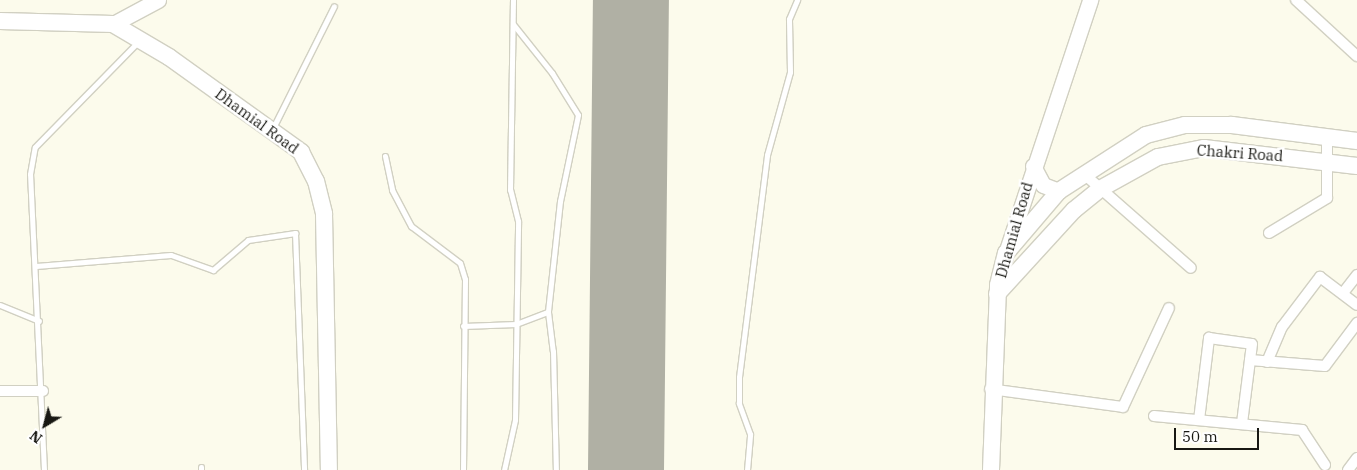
<!DOCTYPE html>
<html>
<head>
<meta charset="utf-8">
<style>
  body { margin:0 }
  #map { position:relative; width:1357px; height:470px; overflow:hidden; background:#fcfbec; font-family:"IBM Plex Serif",serif }
  div>[style] { position:absolute }
  .runway>* { height:76px; margin:-38px; padding:0 38px; transform-origin:38px; border-radius:38px; background:#b0b0a4 }
  .roads { filter:drop-shadow(1px 0 #d1d0c2) drop-shadow(-1px 0 #d1d0c2) drop-shadow(0 1px #d1d0c2) drop-shadow(0 -1px #d1d0c2) }
  .lane>* { height:5px; margin:-2.5px; padding:0 2.5px; transform-origin:2.5px; border-radius:2.5px; background:#fff }
  .street>* { height:10px; margin:-5px; padding:0 5px; transform-origin:5px; border-radius:5px; background:#fff }
  .secondary>* { height:15px; margin:-7.5px; padding:0 7.5px; transform-origin:7.5px; border-radius:7.5px; background:#fff }
  .primary>* { height:16px; margin:-8px; padding:0 8px; transform-origin:8px; border-radius:8px; background:#fff }
  span { translate:-50% -50%; white-space:nowrap; text-align:center; line-height:1.15; -webkit-text-stroke:5px #fff; paint-order:stroke }
  .street-label { font-size:15px; color:#181813 }
  .north { position:absolute; left:20px; top:400px; width:50px; height:50px; -webkit-text-stroke:4px #fff; paint-order:stroke; rotate:217deg; font-size:14px; font-weight:700; line-height:20px; text-align:center; color:#181813 }
  .north::after { content:''; display:block; margin:auto; width:18px; height:22px; background:#181813; clip-path:polygon(50% 0,100% 100%,50% 72%,0 100%) }
  .scale { position:absolute; left:1174px; top:428px; width:85px; height:22px; box-sizing:border-box; border:2px solid #181813; border-top:0; padding-left:6px; font-size:15px; line-height:18px; white-space:nowrap; color:#181813; -webkit-text-stroke:4px #fff; paint-order:stroke }
</style>
</head>
<body>
<div id="map">
  <div class="runway">
    <i style="left:626px;top:470px;width:470px;rotate:-89.4deg"></i>
  </div>
  <div class="roads">
    <div class="lane">
      <i style="left:513px;top:24px;width:63px;rotate:51.5deg"></i>
      <i style="left:552px;top:73px;width:49px;rotate:58.2deg"></i>
      <i style="left:578px;top:115px;width:88px;rotate:101.8deg"></i>
      <i style="left:560px;top:201px;width:112px;rotate:96.2deg"></i>
      <i style="left:548px;top:312px;width:39px;rotate:83deg"></i>
      <i style="left:553px;top:351px;width:119px;rotate:88.6deg"></i>
      <i style="left:273px;top:128px;width:136px;rotate:-63.4deg"></i>
      <i style="left:385px;top:156px;width:35px;rotate:78deg"></i>
      <i style="left:392px;top:190px;width:41px;rotate:62.2deg"></i>
      <i style="left:411px;top:226px;width:61px;rotate:37.1deg"></i>
      <i style="left:460px;top:263px;width:17px;rotate:73deg"></i>
      <i style="left:465px;top:279px;width:191px;rotate:90.6deg"></i>
      <i style="left:36px;top:266px;width:135px;rotate:-4.7deg"></i>
      <i style="left:171px;top:255px;width:45px;rotate:19.7deg"></i>
      <i style="left:213px;top:270px;width:46px;rotate:-40.6deg"></i>
      <i style="left:248px;top:240px;width:48px;rotate:-8.5deg"></i>
      <i style="left:295px;top:233px;width:237px;rotate:87.8deg"></i>
      <i style="left:0;top:305px;width:42px;rotate:22.3deg"></i>
      <i style="left:463px;top:326px;width:53px;rotate:-2.2deg"></i>
      <i style="left:516px;top:324px;width:34px;rotate:-21deg"></i>
      <i style="left:44px;top:470px;width:296px;rotate:-92.7deg"></i>
      <i style="left:30px;top:174px;width:27px;rotate:-80deg"></i>
      <i style="left:35px;top:147px;width:147px;rotate:-45.6deg"></i>
      <i style="left:201px;top:470px;width:3px;rotate:-90deg"></i>
      <i style="left:504px;top:470px;width:51px;rotate:-77.6deg"></i>
      <i style="left:515px;top:420px;width:199px;rotate:-89.1deg"></i>
      <i style="left:518px;top:221px;width:32px;rotate:-104deg"></i>
      <i style="left:510px;top:190px;width:190px;rotate:-89.1deg"></i>
      <i style="left:747px;top:470px;width:36px;rotate:-85deg"></i>
      <i style="left:750px;top:434px;width:33px;rotate:-110deg"></i>
      <i style="left:739px;top:403px;width:26px;rotate:-90deg"></i>
      <i style="left:739px;top:377px;width:224px;rotate:-82.8deg"></i>
      <i style="left:767px;top:155px;width:86px;rotate:-74.5deg"></i>
      <i style="left:790px;top:72px;width:53px;rotate:-91.1deg"></i>
      <i style="left:789px;top:19px;width:21px;rotate:-67deg"></i>
    </div>
    <div class="street">
      <i style="left:1296px;top:0;width:83px;rotate:42.6deg"></i>
      <i style="left:1084px;top:174px;width:142px;rotate:41.3deg"></i>
      <i style="left:1269px;top:233px;width:68px;rotate:-31.1deg"></i>
      <i style="left:1327px;top:198px;width:61px;rotate:-90deg"></i>
      <i style="left:1343px;top:293px;width:23px;rotate:-52deg"></i>
      <i style="left:1250px;top:360px;width:75px;rotate:4.6deg"></i>
      <i style="left:1325px;top:366px;width:54px;rotate:-53.3deg"></i>
      <i style="left:1267px;top:362px;width:38px;rotate:-67deg"></i>
      <i style="left:1282px;top:327px;width:63px;rotate:-52.8deg"></i>
      <i style="left:1320px;top:277px;width:46px;rotate:37.1deg"></i>
      <i style="left:990px;top:389px;width:134px;rotate:7.7deg"></i>
      <i style="left:1123px;top:407px;width:109px;rotate:-65.1deg"></i>
      <i style="left:0;top:391px;width:43px"></i>
      <i style="left:1154px;top:416px;width:149px;rotate:5.4deg"></i>
      <i style="left:1302px;top:430px;width:42px;rotate:56.7deg"></i>
      <i style="left:1199px;top:420px;width:83px;rotate:-83deg"></i>
      <i style="left:1209px;top:338px;width:43px;rotate:7.9deg"></i>
      <i style="left:1252px;top:344px;width:80px;rotate:97.2deg"></i>
      <i style="left:1348px;top:470px;width:15px;rotate:-53deg"></i>
    </div>
    <div class="secondary">
      <i style="left:113px;top:24px;width:51px;rotate:-28.1deg"></i>
      <i style="left:1033px;top:166px;width:21px;rotate:62deg"></i>
      <i style="left:1043px;top:185px;width:17px;rotate:21deg"></i>
      <i style="left:1006px;top:253px;width:267px;rotate:-71.6deg"></i>
    </div>
    <div class="primary">
      <i style="left:0;top:21px;width:113px;rotate:1.5deg"></i>
      <i style="left:113px;top:24px;width:65px;rotate:30.5deg"></i>
      <i style="left:169px;top:57px;width:163px;rotate:35.7deg"></i>
      <i style="left:301px;top:152px;width:33px;rotate:63deg"></i>
      <i style="left:316px;top:181px;width:34px;rotate:76deg"></i>
      <i style="left:324px;top:214px;width:256px;rotate:88.9deg"></i>
      <i style="left:997px;top:294px;width:114px;rotate:-47.5deg"></i>
      <i style="left:1074px;top:210px;width:33px;rotate:-39deg"></i>
      <i style="left:1100px;top:189px;width:66px;rotate:-28.9deg"></i>
      <i style="left:1158px;top:157px;width:47px;rotate:-11.1deg"></i>
      <i style="left:1204px;top:148px;width:154px;rotate:6.7deg"></i>
      <i style="left:991px;top:470px;width:185px;rotate:-87.8deg"></i>
      <i style="left:998px;top:285px;width:33px;rotate:-76deg"></i>
      <i style="left:1006px;top:253px;width:82px;rotate:-49.5deg"></i>
      <i style="left:1059px;top:191px;width:103px;rotate:-32.8deg"></i>
      <i style="left:1146px;top:135px;width:40px;rotate:-14.4deg"></i>
      <i style="left:1185px;top:125px;width:47px"></i>
      <i style="left:1232px;top:125px;width:126px;rotate:7.3deg"></i>
    </div>
  </div>
  <div class="street-label">
    <span style="left:257px;top:121px;rotate:36deg">Dhamial Road</span>
    <span style="left:1240px;top:153px;rotate:4deg">Chakri Road</span>
    <span style="left:1014px;top:230px;rotate:-74deg">Dhamial Road</span>
  </div>
  <div class="north">N</div>
  <div class="scale">50 m</div>
</div>
</body>
</html>
